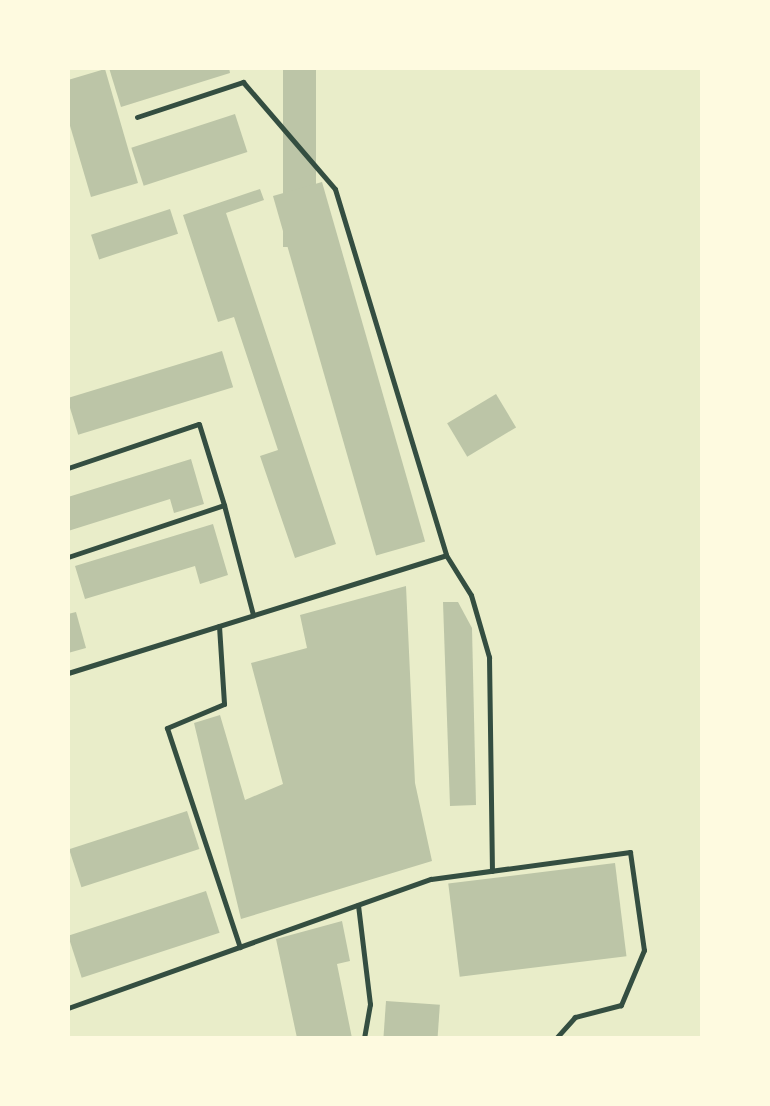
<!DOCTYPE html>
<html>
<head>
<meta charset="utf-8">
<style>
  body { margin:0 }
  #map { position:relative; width:770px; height:1106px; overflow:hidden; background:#e9edc9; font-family:"Public Sans",sans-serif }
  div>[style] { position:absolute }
  .building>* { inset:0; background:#bcc5a7; transform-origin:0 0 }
  .service>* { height:5px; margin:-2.5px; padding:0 2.5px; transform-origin:2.5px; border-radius:2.5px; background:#344e41 }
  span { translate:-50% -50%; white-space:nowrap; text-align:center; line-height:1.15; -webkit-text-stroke:7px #fefae0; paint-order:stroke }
  .frame { position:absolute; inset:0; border:70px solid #fefae0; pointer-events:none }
</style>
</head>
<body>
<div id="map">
  <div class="building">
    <i style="clip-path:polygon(109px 68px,229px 68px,230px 73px,121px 107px)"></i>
    <i style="left:283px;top:68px;width:33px;height:179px"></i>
    <i style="clip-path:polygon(105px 69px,138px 183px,91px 197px,68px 119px,68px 80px)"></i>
    <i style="left:235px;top:114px;width:40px;height:109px;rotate:72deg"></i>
    <i style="left:322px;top:182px;width:374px;height:51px;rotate:74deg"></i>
    <i style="clip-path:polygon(260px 189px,264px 200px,226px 213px,336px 544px,295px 558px,260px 456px,278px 450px,234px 317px,218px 322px,183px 215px)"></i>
    <i style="left:170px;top:209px;width:26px;height:83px;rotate:72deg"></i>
    <i style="left:222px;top:351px;width:38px;height:162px;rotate:73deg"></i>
    <i style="left:496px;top:394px;width:39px;height:57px;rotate:59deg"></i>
    <i style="clip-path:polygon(191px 459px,204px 504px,174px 513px,170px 499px,68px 531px,68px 497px)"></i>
    <i style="clip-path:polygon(213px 524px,228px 575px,200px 584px,195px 566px,85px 599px,75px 566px)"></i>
    <i style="clip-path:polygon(406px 586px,415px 783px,432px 861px,241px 919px,194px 723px,220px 715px,245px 800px,283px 784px,251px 663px,307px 648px,300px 615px)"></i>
    <i style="clip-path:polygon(443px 602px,458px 602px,472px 628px,476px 805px,450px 806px)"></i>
    <i style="clip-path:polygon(76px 612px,86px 648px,68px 653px,68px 614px)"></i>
    <i style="left:187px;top:811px;width:40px;height:124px;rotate:72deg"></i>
    <i style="left:615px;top:863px;width:94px;height:168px;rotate:83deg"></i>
    <i style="left:206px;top:891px;width:44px;height:145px;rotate:72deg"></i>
    <i style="clip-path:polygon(342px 921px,350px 961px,337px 964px,352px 1038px,297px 1038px,276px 939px)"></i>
    <i style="left:386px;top:1001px;width:54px;height:37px;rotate:4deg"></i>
  </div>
  <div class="service">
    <i style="left:137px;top:117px;width:112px;rotate:-18.3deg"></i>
    <i style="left:243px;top:82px;width:141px;rotate:49.3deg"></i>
    <i style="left:335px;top:189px;width:382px;rotate:73.1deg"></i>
    <i style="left:446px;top:555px;width:47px;rotate:58deg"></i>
    <i style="left:471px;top:595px;width:65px;rotate:73.8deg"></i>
    <i style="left:489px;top:657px;width:214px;rotate:89.2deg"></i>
    <i style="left:68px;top:468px;width:138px;rotate:-18.6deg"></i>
    <i style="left:199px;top:424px;width:85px;rotate:72.8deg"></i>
    <i style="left:68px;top:557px;width:164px;rotate:-18.4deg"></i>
    <i style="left:224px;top:505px;width:114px;rotate:75.2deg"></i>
    <i style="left:219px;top:626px;width:78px;rotate:86.3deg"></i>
    <i style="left:224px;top:704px;width:62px;rotate:157.2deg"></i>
    <i style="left:167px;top:728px;width:231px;rotate:71.6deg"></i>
    <i style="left:68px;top:673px;width:396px;rotate:-17.3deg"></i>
    <i style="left:358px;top:905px;width:100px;rotate:83.1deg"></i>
    <i style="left:370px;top:1004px;width:35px;rotate:100deg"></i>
    <i style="left:68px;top:1008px;width:385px;rotate:-19.6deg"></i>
    <i style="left:431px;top:879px;width:201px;rotate:-7.7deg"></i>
    <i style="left:630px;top:852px;width:99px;rotate:81.9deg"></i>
    <i style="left:644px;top:950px;width:60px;rotate:112.7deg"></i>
    <i style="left:621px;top:1005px;width:48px;rotate:165.4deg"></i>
    <i style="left:575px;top:1017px;width:28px;rotate:132deg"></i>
  </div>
  <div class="frame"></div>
</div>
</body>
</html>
